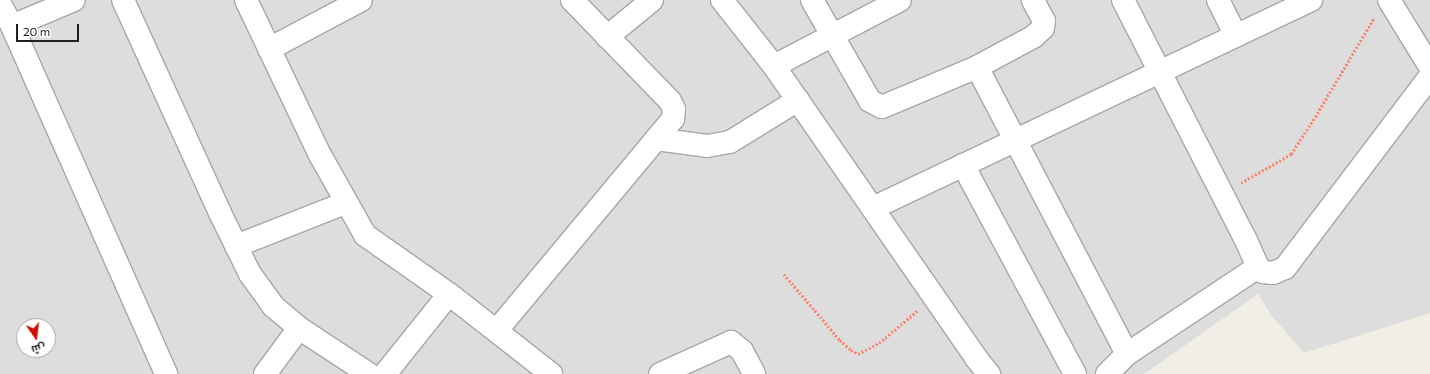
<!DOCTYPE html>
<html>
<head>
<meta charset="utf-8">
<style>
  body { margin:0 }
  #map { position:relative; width:1430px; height:374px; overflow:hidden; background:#f1eee6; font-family:Commissioner,Cairo,sans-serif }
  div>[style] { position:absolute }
  .residential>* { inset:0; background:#dedddd }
  .path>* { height:2.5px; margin-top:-1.25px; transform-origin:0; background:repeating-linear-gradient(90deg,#ff8169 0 2px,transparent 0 4px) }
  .roads { filter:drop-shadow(1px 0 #a7a7a7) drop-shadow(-1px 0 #a7a7a7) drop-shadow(0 1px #a7a7a7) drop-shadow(0 -1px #a7a7a7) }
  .minor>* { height:22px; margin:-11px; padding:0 11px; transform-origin:11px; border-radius:11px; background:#fff }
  span { translate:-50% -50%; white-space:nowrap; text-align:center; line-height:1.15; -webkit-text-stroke:3px #fff; paint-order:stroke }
  .north { position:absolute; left:16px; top:318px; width:40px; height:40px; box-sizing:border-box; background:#fff; border:1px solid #a6a6a6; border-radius:50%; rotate:166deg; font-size:11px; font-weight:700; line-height:16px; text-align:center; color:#202020 }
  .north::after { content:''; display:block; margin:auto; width:14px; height:18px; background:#d00c00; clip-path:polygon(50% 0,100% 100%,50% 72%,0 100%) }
  .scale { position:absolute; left:16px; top:24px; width:63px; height:18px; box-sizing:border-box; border:2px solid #202020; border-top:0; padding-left:5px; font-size:12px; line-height:14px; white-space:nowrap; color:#202020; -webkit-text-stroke:3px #fff; paint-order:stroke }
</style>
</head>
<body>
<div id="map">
  <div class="residential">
    <i style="clip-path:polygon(evenodd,0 0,1430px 0,1430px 313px,1304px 353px,1271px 315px,1258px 294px,1144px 374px,567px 374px,560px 371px,562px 374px,0 374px,0 0,24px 326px,48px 326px,48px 350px,24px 350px,24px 326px)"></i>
  </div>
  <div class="path">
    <i style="left:1241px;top:183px;width:58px;rotate:-30.1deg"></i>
    <i style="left:1291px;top:154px;width:44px;rotate:-57deg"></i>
    <i style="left:1315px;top:117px;width:115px;rotate:-59.2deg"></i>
    <i style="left:784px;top:274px;width:87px;rotate:49.7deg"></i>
    <i style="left:840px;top:340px;width:15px;rotate:42deg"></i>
    <i style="left:851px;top:350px;width:8px;rotate:30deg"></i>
    <i style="left:858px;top:354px;width:24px;rotate:-28deg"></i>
    <i style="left:879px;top:343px;width:50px;rotate:-40.1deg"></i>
  </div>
  <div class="roads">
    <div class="minor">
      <i style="left:123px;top:0;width:234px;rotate:65.5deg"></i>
      <i style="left:220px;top:213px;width:68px;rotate:63.8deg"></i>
      <i style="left:250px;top:274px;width:39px;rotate:54deg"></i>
      <i style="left:273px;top:306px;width:34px;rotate:40deg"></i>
      <i style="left:299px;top:328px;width:84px;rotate:33.3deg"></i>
      <i style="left:246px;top:0;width:172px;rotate:64.5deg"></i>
      <i style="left:320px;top:155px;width:92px;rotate:60.6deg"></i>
      <i style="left:365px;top:235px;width:103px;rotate:35.1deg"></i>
      <i style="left:449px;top:294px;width:130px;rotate:38.1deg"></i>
      <i style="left:722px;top:0;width:84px;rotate:51.8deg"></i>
      <i style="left:774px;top:66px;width:355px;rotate:55.3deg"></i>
      <i style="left:976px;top:358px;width:21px;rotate:51deg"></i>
      <i style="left:812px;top:0;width:116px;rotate:60.1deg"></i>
      <i style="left:870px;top:101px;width:13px;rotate:27deg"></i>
      <i style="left:882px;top:107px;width:103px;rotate:-22.8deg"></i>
      <i style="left:977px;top:67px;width:64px;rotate:-28.2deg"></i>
      <i style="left:1033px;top:37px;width:13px;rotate:-42deg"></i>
      <i style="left:1043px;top:28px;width:7px;rotate:-82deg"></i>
      <i style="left:1044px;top:21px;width:24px;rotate:-118deg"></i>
      <i style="left:1123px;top:0;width:267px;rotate:62.9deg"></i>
      <i style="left:1245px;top:238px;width:32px;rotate:66deg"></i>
      <i style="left:1258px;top:267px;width:7px;rotate:45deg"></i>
      <i style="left:1263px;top:272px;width:10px;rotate:6deg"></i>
      <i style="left:1273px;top:273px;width:13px;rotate:-23deg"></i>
      <i style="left:1285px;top:268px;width:241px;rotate:-52.9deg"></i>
      <i style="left:1218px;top:0;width:40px;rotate:63.4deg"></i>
      <i style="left:1389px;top:0;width:79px;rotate:58.5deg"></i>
      <i style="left:0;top:4px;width:25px;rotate:61deg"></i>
      <i style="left:12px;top:26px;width:381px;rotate:66.1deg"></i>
      <i style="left:12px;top:26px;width:67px;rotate:-22.8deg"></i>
      <i style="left:607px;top:37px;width:58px;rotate:-39.4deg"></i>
      <i style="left:269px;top:49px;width:104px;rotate:-28deg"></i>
      <i style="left:774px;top:66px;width:142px;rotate:-27.6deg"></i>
      <i style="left:977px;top:67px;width:324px;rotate:62.4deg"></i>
      <i style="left:656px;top:139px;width:51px;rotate:7.8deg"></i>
      <i style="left:707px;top:146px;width:23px;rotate:-10deg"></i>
      <i style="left:730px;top:142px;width:80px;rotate:-31.7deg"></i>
      <i style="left:963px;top:165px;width:237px;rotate:61.8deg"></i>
      <i style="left:873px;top:208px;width:485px;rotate:-25.4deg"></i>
      <i style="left:236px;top:246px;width:117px;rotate:-21.5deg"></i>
      <i style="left:497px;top:330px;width:275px;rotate:-50.2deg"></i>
      <i style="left:673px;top:119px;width:10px;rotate:-84deg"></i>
      <i style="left:674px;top:109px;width:9px;rotate:-117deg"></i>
      <i style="left:670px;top:101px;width:141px;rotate:-134.1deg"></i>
      <i style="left:265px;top:374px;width:57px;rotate:-53.5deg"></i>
      <i style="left:385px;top:374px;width:102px;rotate:-51.3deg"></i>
      <i style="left:660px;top:374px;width:78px;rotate:-24.3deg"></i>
      <i style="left:731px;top:342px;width:14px;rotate:39deg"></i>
      <i style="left:742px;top:351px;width:26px;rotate:62deg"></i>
      <i style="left:1107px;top:374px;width:28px;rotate:-45deg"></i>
      <i style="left:1127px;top:354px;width:157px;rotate:-33.6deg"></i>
    </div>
  </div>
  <div class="north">ش</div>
  <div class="scale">20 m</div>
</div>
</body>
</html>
